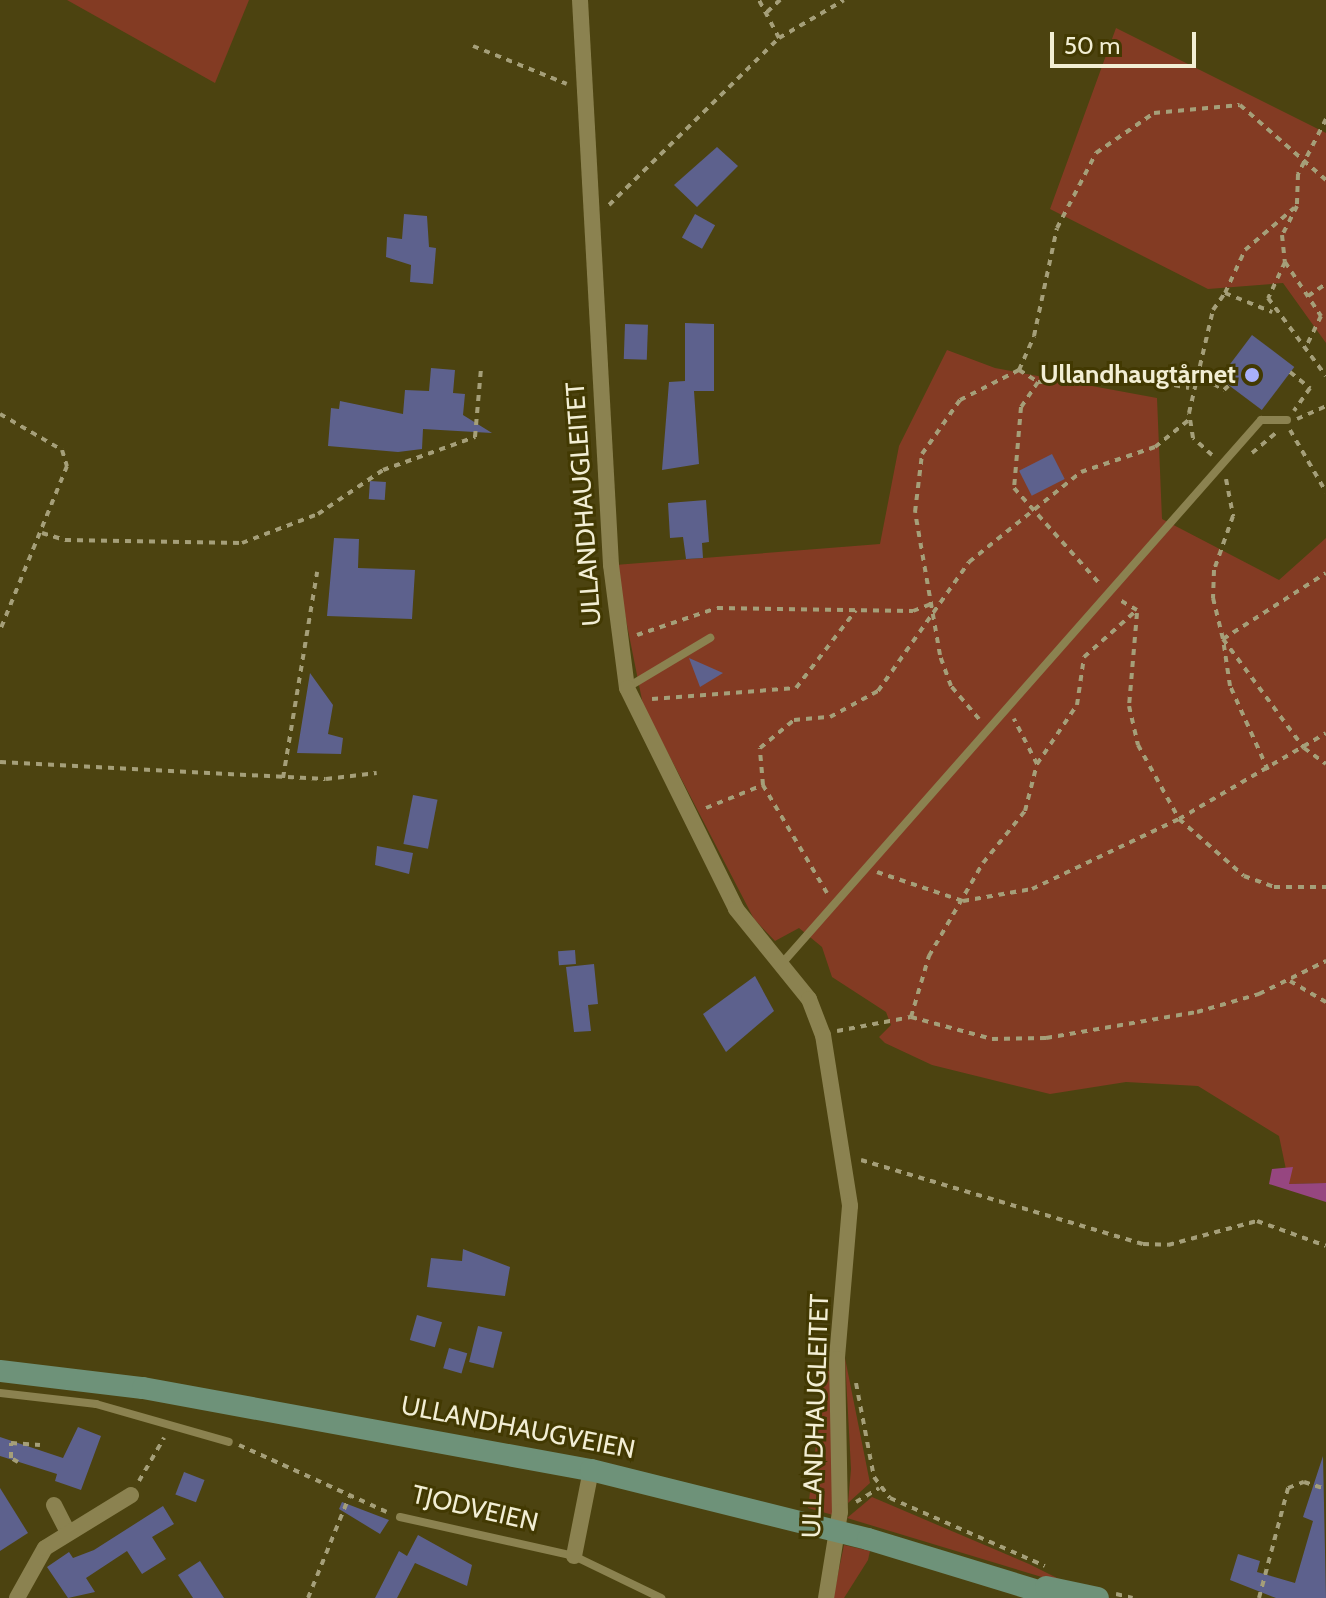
<!DOCTYPE html>
<html>
<head>
<meta charset="utf-8">
<style>
  body { margin:0 }
  #map { position:relative; width:1326px; height:1598px; overflow:hidden; background:#4c4310; font-family:Cabin,sans-serif }
  div>[style] { position:absolute }
  .green>* { inset:0; background:#833b23 }
  .water>* { inset:0; background:#964680 }
  .building>* { inset:0; background:#5d618d; transform-origin:0 0 }
  .path>* { height:4px; margin-top:-2px; transform-origin:0; background:repeating-linear-gradient(90deg,#a59f79 0 6px,transparent 0 12px) }
  .lane>* { height:8px; margin:-4px; padding:0 4px; transform-origin:4px; border-radius:4px; background:#8b8250 }
  .street>* { height:16px; margin:-8px; padding:0 8px; transform-origin:8px; border-radius:8px; background:#8b8250 }
  .secondary>* { height:22px; margin:-11px; padding:0 11px; transform-origin:11px; border-radius:11px; background:#6e9279 }
  .dots>* { width:22px; height:22px; translate:-50% -50%; box-sizing:border-box; border:4px solid #423902; border-radius:50% }
  span { translate:-50% -50%; white-space:nowrap; text-align:center; line-height:1.15; -webkit-text-stroke:6px #423902; paint-order:stroke }
  .poi-label { font-size:26px; color:#f2eed4; font-weight:700 }
  .right { translate:-100% -50%; text-align:right }
  .street-label { font-size:26px; color:#f2eed4 }
  .scale { position:absolute; left:1050px; top:32px; width:146px; height:36px; box-sizing:border-box; border:4px solid #f2eed4; border-top:0; padding-left:10px; font-size:24px; line-height:28px; white-space:nowrap; color:#f2eed4; -webkit-text-stroke:6px #423902; paint-order:stroke }
</style>
</head>
<body>
<div id="map">
  <div class="green">
    <i style="clip-path:polygon(67px 0,249px 0,215px 83px)"></i>
    <i style="clip-path:polygon(1116px 28px,1326px 133px,1326px 343px,1283px 283px,1208px 289px,1050px 209px)"></i>
    <i style="clip-path:polygon(947px 350px,995px 368px,1157px 398px,1162px 519px,1279px 580px,1326px 538px,1326px 1183px,1289px 1184px,1279px 1136px,1198px 1086px,1126px 1082px,1050px 1094px,932px 1065px,885px 1043px,879px 1037px,891px 1025px,886px 1012px,832px 977px,822px 947px,799px 928px,775px 941px,754px 919px,643px 705px,615px 565px,880px 544px,899px 446px)"></i>
    <i style="clip-path:polygon(845px 1358px,870px 1483px,848px 1503px,851px 1469px)"></i>
    <i style="clip-path:polygon(826px 1364px,830px 1364px,833px 1515px,808px 1508px)"></i>
    <i style="clip-path:polygon(872px 1497px,1029px 1564px,1075px 1587px,847px 1518px)"></i>
    <i style="clip-path:polygon(844px 1545px,870px 1551px,868px 1560px,844px 1598px,833px 1598px)"></i>
  </div>
  <div class="water">
    <i style="clip-path:polygon(1293px 1167px,1289px 1184px,1326px 1183px,1326px 1202px,1269px 1184px,1272px 1169px)"></i>
  </div>
  <div class="building">
    <i style="clip-path:polygon(717px 147px,738px 166px,697px 207px,674px 185px)"></i>
    <i style="clip-path:polygon(404px 214px,427px 216px,429px 247px,436px 248px,433px 284px,410px 282px,411px 265px,386px 257px,387px 237px,402px 239px)"></i>
    <i style="left:695px;top:214px;width:23px;height:27px;rotate:29deg"></i>
    <i style="clip-path:polygon(685px 323px,714px 324px,714px 391px,694px 391px,699px 464px,662px 470px,669px 382px,685px 381px)"></i>
    <i style="left:625px;top:324px;width:23px;height:35px;rotate:2deg"></i>
    <i style="left:1252px;top:335px;width:53px;height:54px;rotate:37deg"></i>
    <i style="clip-path:polygon(431px 368px,455px 370px,453px 393px,465px 394px,463px 415px,492px 433px,423px 429px,422px 449px,398px 452px,328px 446px,331px 408px,339px 409px,340px 401px,403px 414px,405px 390px,429px 391px)"></i>
    <i style="left:1052px;top:454px;width:28px;height:37px;rotate:63deg"></i>
    <i style="left:370px;top:481px;width:16px;height:18px;rotate:4deg"></i>
    <i style="clip-path:polygon(706px 500px,709px 542px,702px 543px,703px 558px,686px 559px,683px 537px,670px 538px,668px 503px)"></i>
    <i style="clip-path:polygon(334px 538px,359px 539px,358px 568px,415px 570px,412px 619px,327px 616px)"></i>
    <i style="clip-path:polygon(689px 658px,723px 673px,700px 687px)"></i>
    <i style="clip-path:polygon(310px 673px,333px 705px,328px 734px,343px 738px,341px 754px,297px 753px)"></i>
    <i style="left:413px;top:795px;width:25px;height:50px;rotate:11deg"></i>
    <i style="clip-path:polygon(377px 846px,413px 853px,409px 874px,375px 865px)"></i>
    <i style="left:575px;top:950px;width:14px;height:17px;rotate:86deg"></i>
    <i style="clip-path:polygon(594px 964px,598px 1004px,588px 1005px,591px 1031px,574px 1032px,566px 967px)"></i>
    <i style="clip-path:polygon(755px 976px,774px 1011px,726px 1052px,703px 1014px)"></i>
    <i style="clip-path:polygon(463px 1249px,510px 1267px,505px 1296px,427px 1287px,431px 1258px,462px 1261px)"></i>
    <i style="left:417px;top:1315px;width:26px;height:26px;rotate:16deg"></i>
    <i style="left:478px;top:1326px;width:25px;height:37px;rotate:14deg"></i>
    <i style="left:449px;top:1348px;width:19px;height:21px;rotate:16deg"></i>
    <i style="clip-path:polygon(78px 1427px,101px 1436px,81px 1490px,55px 1481px,57px 1474px,0 1456px,0 1437px,63px 1458px)"></i>
    <i style="clip-path:polygon(1323px 1456px,1326px 1598px,1276px 1598px,1230px 1580px,1238px 1554px,1260px 1561px,1257px 1572px,1295px 1583px,1313px 1521px,1303px 1517px)"></i>
    <i style="left:184px;top:1472px;width:22px;height:24px;rotate:21deg"></i>
    <i style="clip-path:polygon(0 1488px,28px 1533px,0 1551px)"></i>
    <i style="clip-path:polygon(342px 1502px,389px 1520px,380px 1534px,339px 1509px)"></i>
    <i style="clip-path:polygon(163px 1506px,174px 1524px,152px 1537px,166px 1559px,142px 1574px,127px 1551px,86px 1578px,95px 1592px,68px 1598px,47px 1567px,69px 1552px,73px 1558px,94px 1550px)"></i>
    <i style="clip-path:polygon(418px 1535px,472px 1565px,467px 1586px,415px 1563px,397px 1598px,375px 1598px,399px 1551px,407px 1556px)"></i>
    <i style="clip-path:polygon(200px 1561px,224px 1598px,193px 1598px,178px 1575px)"></i>
  </div>
  <div class="path">
    <i style="left:767px;top:12px;width:18px;rotate:-43deg"></i>
    <i style="left:779px;top:38px;width:75px;rotate:-30.3deg"></i>
    <i style="left:473px;top:46px;width:101px;rotate:22deg"></i>
    <i style="left:1326px;top:119px;width:62px;rotate:117deg"></i>
    <i style="left:1298px;top:174px;width:32px;rotate:92deg"></i>
    <i style="left:1297px;top:206px;width:33px;rotate:117deg"></i>
    <i style="left:1282px;top:235px;width:27px;rotate:84deg"></i>
    <i style="left:1285px;top:262px;width:40px;rotate:115deg"></i>
    <i style="left:1268px;top:298px;width:97px;rotate:53.4deg"></i>
    <i style="left:609px;top:205px;width:238px;rotate:-44.5deg"></i>
    <i style="left:779px;top:38px;width:43px;rotate:-117.8deg"></i>
    <i style="left:1285px;top:262px;width:65px;rotate:56.3deg"></i>
    <i style="left:1321px;top:316px;width:34px;rotate:116deg"></i>
    <i style="left:1225px;top:293px;width:47px;rotate:-65.1deg"></i>
    <i style="left:1245px;top:250px;width:65px;rotate:-40.6deg"></i>
    <i style="left:1308px;top:296px;width:22px;rotate:-34deg"></i>
    <i style="left:1019px;top:370px;width:22px;rotate:32deg"></i>
    <i style="left:1038px;top:382px;width:101px;rotate:-2.3deg"></i>
    <i style="left:1139px;top:378px;width:51px;rotate:11.3deg"></i>
    <i style="left:1193px;top:372px;width:36px;rotate:30deg"></i>
    <i style="left:1224px;top:390px;width:6px;rotate:-45deg"></i>
    <i style="left:1290px;top:372px;width:26px;rotate:39deg"></i>
    <i style="left:1310px;top:388px;width:28px;rotate:125deg"></i>
    <i style="left:1038px;top:382px;width:30px;rotate:124deg"></i>
    <i style="left:1021px;top:407px;width:81px;rotate:94.9deg"></i>
    <i style="left:1014px;top:488px;width:127px;rotate:48.2deg"></i>
    <i style="left:0;top:414px;width:72px;rotate:30.1deg"></i>
    <i style="left:62px;top:450px;width:17px;rotate:73deg"></i>
    <i style="left:67px;top:466px;width:177px;rotate:112.2deg"></i>
    <i style="left:1297px;top:419px;width:32px;rotate:-24deg"></i>
    <i style="left:1290px;top:430px;width:72px;rotate:59.9deg"></i>
    <i style="left:1252px;top:453px;width:31px;rotate:-40deg"></i>
    <i style="left:1212px;top:455px;width:25px;rotate:-138deg"></i>
    <i style="left:1193px;top:438px;width:25px;rotate:-99deg"></i>
    <i style="left:1189px;top:413px;width:106px;rotate:-76.9deg"></i>
    <i style="left:1213px;top:310px;width:21px;rotate:-55deg"></i>
    <i style="left:1225px;top:293px;width:51px;rotate:22deg"></i>
    <i style="left:1226px;top:479px;width:38px;rotate:79deg"></i>
    <i style="left:1233px;top:516px;width:57px;rotate:109.4deg"></i>
    <i style="left:1214px;top:570px;width:28px;rotate:92deg"></i>
    <i style="left:1213px;top:598px;width:42px;rotate:76.3deg"></i>
    <i style="left:1223px;top:639px;width:136px;rotate:53.4deg"></i>
    <i style="left:1304px;top:748px;width:27px;rotate:36deg"></i>
    <i style="left:42px;top:533px;width:24px;rotate:17deg"></i>
    <i style="left:65px;top:540px;width:177px;rotate:1deg"></i>
    <i style="left:242px;top:543px;width:81px;rotate:-20.9deg"></i>
    <i style="left:318px;top:514px;width:78px;rotate:-34.1deg"></i>
    <i style="left:383px;top:470px;width:98px;rotate:-19.7deg"></i>
    <i style="left:475px;top:437px;width:68px;rotate:-85deg"></i>
    <i style="left:1137px;top:613px;width:93px;rotate:94.9deg"></i>
    <i style="left:1129px;top:706px;width:40px;rotate:77deg"></i>
    <i style="left:1138px;top:745px;width:85px;rotate:61deg"></i>
    <i style="left:1179px;top:819px;width:86px;rotate:41.2deg"></i>
    <i style="left:1244px;top:876px;width:32px;rotate:20deg"></i>
    <i style="left:1274px;top:887px;width:52px"></i>
    <i style="left:637px;top:635px;width:84px;rotate:-18.6deg"></i>
    <i style="left:717px;top:608px;width:196px;rotate:0.9deg"></i>
    <i style="left:913px;top:611px;width:19px;rotate:-21deg"></i>
    <i style="left:652px;top:699px;width:144px;rotate:-4.4deg"></i>
    <i style="left:796px;top:688px;width:98px;rotate:-52.4deg"></i>
    <i style="left:979px;top:719px;width:43px;rotate:-130.3deg"></i>
    <i style="left:951px;top:686px;width:33px;rotate:-110deg"></i>
    <i style="left:940px;top:655px;width:145px;rotate:-99.9deg"></i>
    <i style="left:915px;top:512px;width:58px;rotate:-83.1deg"></i>
    <i style="left:922px;top:454px;width:66px;rotate:-54.9deg"></i>
    <i style="left:960px;top:400px;width:66px;rotate:-27deg"></i>
    <i style="left:1019px;top:370px;width:37px;rotate:-66deg"></i>
    <i style="left:1034px;top:336px;width:110px;rotate:-78deg"></i>
    <i style="left:1057px;top:228px;width:85px;rotate:-62.5deg"></i>
    <i style="left:1096px;top:153px;width:70px;rotate:-34.6deg"></i>
    <i style="left:1154px;top:113px;width:86px;rotate:-5.3deg"></i>
    <i style="left:1240px;top:105px;width:114px;rotate:41.1deg"></i>
    <i style="left:0;top:762px;width:326px;rotate:3deg"></i>
    <i style="left:326px;top:779px;width:51px;rotate:-6.7deg"></i>
    <i style="left:1037px;top:764px;width:71px;rotate:-55.9deg"></i>
    <i style="left:1077px;top:705px;width:49px;rotate:-81.7deg"></i>
    <i style="left:1084px;top:657px;width:71px;rotate:-41.6deg"></i>
    <i style="left:1137px;top:610px;width:22px;rotate:-150deg"></i>
    <i style="left:1268px;top:770px;width:92px;rotate:-114.3deg"></i>
    <i style="left:1230px;top:686px;width:48px;rotate:-98.5deg"></i>
    <i style="left:1223px;top:639px;width:122px;rotate:-32.7deg"></i>
    <i style="left:283px;top:778px;width:209px;rotate:-80.6deg"></i>
    <i style="left:706px;top:808px;width:61px;rotate:-22deg"></i>
    <i style="left:877px;top:872px;width:91px;rotate:18.6deg"></i>
    <i style="left:963px;top:901px;width:70px;rotate:-9.9deg"></i>
    <i style="left:1032px;top:889px;width:163px;rotate:-25.5deg"></i>
    <i style="left:1179px;top:819px;width:170px;rotate:-30.3deg"></i>
    <i style="left:827px;top:893px;width:126px;rotate:-120.7deg"></i>
    <i style="left:763px;top:785px;width:37px;rotate:-95deg"></i>
    <i style="left:760px;top:748px;width:44px;rotate:-39.5deg"></i>
    <i style="left:794px;top:720px;width:36px;rotate:-5deg"></i>
    <i style="left:830px;top:717px;width:55px;rotate:-28.4deg"></i>
    <i style="left:878px;top:691px;width:158px;rotate:-54.8deg"></i>
    <i style="left:969px;top:562px;width:144px;rotate:-38.8deg"></i>
    <i style="left:1081px;top:472px;width:78px;rotate:-18.7deg"></i>
    <i style="left:1155px;top:447px;width:45px;rotate:-38.7deg"></i>
    <i style="left:1290px;top:981px;width:42px;rotate:30.3deg"></i>
    <i style="left:911px;top:1017px;width:64px;rotate:-73.6deg"></i>
    <i style="left:929px;top:956px;width:108px;rotate:-59.9deg"></i>
    <i style="left:983px;top:863px;width:67px;rotate:-51.1deg"></i>
    <i style="left:1025px;top:811px;width:49px;rotate:-75.7deg"></i>
    <i style="left:1037px;top:764px;width:51px;rotate:-117.1deg"></i>
    <i style="left:837px;top:1031px;width:75px;rotate:-10.7deg"></i>
    <i style="left:911px;top:1017px;width:84px;rotate:15.2deg"></i>
    <i style="left:992px;top:1039px;width:54px;rotate:-1.1deg"></i>
    <i style="left:1046px;top:1038px;width:153px;rotate:-9.8deg"></i>
    <i style="left:1197px;top:1012px;width:65px;rotate:-16.2deg"></i>
    <i style="left:1259px;top:994px;width:75px;rotate:-26.2deg"></i>
    <i style="left:861px;top:1160px;width:294px;rotate:16.6deg"></i>
    <i style="left:1143px;top:1244px;width:25px;rotate:2deg"></i>
    <i style="left:1168px;top:1245px;width:92px;rotate:-15.1deg"></i>
    <i style="left:1257px;top:1221px;width:73px;rotate:19.9deg"></i>
    <i style="left:856px;top:1383px;width:96px;rotate:79.2deg"></i>
    <i style="left:874px;top:1477px;width:26px;rotate:53deg"></i>
    <i style="left:890px;top:1498px;width:169px;rotate:23.7deg"></i>
    <i style="left:239px;top:1445px;width:162px;rotate:24.4deg"></i>
    <i style="left:18px;top:1462px;width:8px;rotate:-150deg"></i>
    <i style="left:11px;top:1458px;width:15px;rotate:-90deg"></i>
    <i style="left:11px;top:1443px;width:29px;rotate:4deg"></i>
    <i style="left:139px;top:1481px;width:50px;rotate:-59.8deg"></i>
    <i style="left:856px;top:1502px;width:27px;rotate:-31deg"></i>
    <i style="left:1116px;top:1594px;width:17px;rotate:13deg"></i>
    <i style="left:308px;top:1598px;width:109px;rotate:-67.9deg"></i>
    <i style="left:1259px;top:1598px;width:114px;rotate:-75.2deg"></i>
    <i style="left:1288px;top:1488px;width:17px;rotate:-21deg"></i>
    <i style="left:1304px;top:1482px;width:23px;rotate:18deg"></i>
  </div>
  <div class="lane">
    <i style="left:628px;top:687px;width:96px;rotate:-30.9deg"></i>
    <i style="left:785px;top:960px;width:720px;rotate:-48.6deg"></i>
    <i style="left:1261px;top:420px;width:26px"></i>
    <i style="left:0;top:1393px;width:97px;rotate:6.5deg"></i>
    <i style="left:96px;top:1404px;width:138px;rotate:15.9deg"></i>
    <i style="left:400px;top:1517px;width:178px;rotate:12.6deg"></i>
    <i style="left:574px;top:1556px;width:97px;rotate:25.8deg"></i>
  </div>
  <div class="street">
    <i style="left:580px;top:0;width:566px;rotate:86.86deg"></i>
    <i style="left:611px;top:565px;width:124px;rotate:82.6deg"></i>
    <i style="left:627px;top:688px;width:246px;rotate:63.7deg"></i>
    <i style="left:736px;top:909px;width:116px;rotate:51deg"></i>
    <i style="left:809px;top:999px;width:39px;rotate:69deg"></i>
    <i style="left:823px;top:1035px;width:173px;rotate:81deg"></i>
    <i style="left:850px;top:1206px;width:154px;rotate:94.9deg"></i>
    <i style="left:837px;top:1359px;width:153px;rotate:88.9deg"></i>
    <i style="left:840px;top:1512px;width:87px;rotate:99.2deg"></i>
    <i style="left:54px;top:1505px;width:30px;rotate:63deg"></i>
    <i style="left:574px;top:1556px;width:88px;rotate:-78.8deg"></i>
    <i style="left:17px;top:1598px;width:57px;rotate:-60.8deg"></i>
    <i style="left:45px;top:1548px;width:101px;rotate:-31.6deg"></i>
  </div>
  <div class="secondary">
    <i style="left:0;top:1371px;width:144px;rotate:6.8deg"></i>
    <i style="left:143px;top:1388px;width:455px;rotate:10.4deg"></i>
    <i style="left:591px;top:1470px;width:285px;rotate:14deg"></i>
    <i style="left:868px;top:1539px;width:202px;rotate:17deg"></i>
    <i style="left:1046px;top:1587px;width:53px;rotate:11.9deg"></i>
  </div>
  <div class="dots">
    <i style="left:1252px;top:375px;background:#a8b0fc"></i>
  </div>
  <div class="poi-label">
    <span class="right" style="left:1236px;top:375px">Ullandhaugtårnet</span>
  </div>
  <div class="street-label">
    <span style="left:584px;top:504px;rotate:-94deg">ULLANDHAUGLEITET</span>
    <span style="left:816px;top:1416px;rotate:-88deg">ULLANDHAUGLEITET</span>
    <span style="left:518px;top:1428px;rotate:11deg">ULLANDHAUGVEIEN</span>
    <span style="left:475px;top:1509px;rotate:13deg">TJODVEIEN</span>
  </div>
  <div class="scale">50 m</div>
</div>
</body>
</html>
